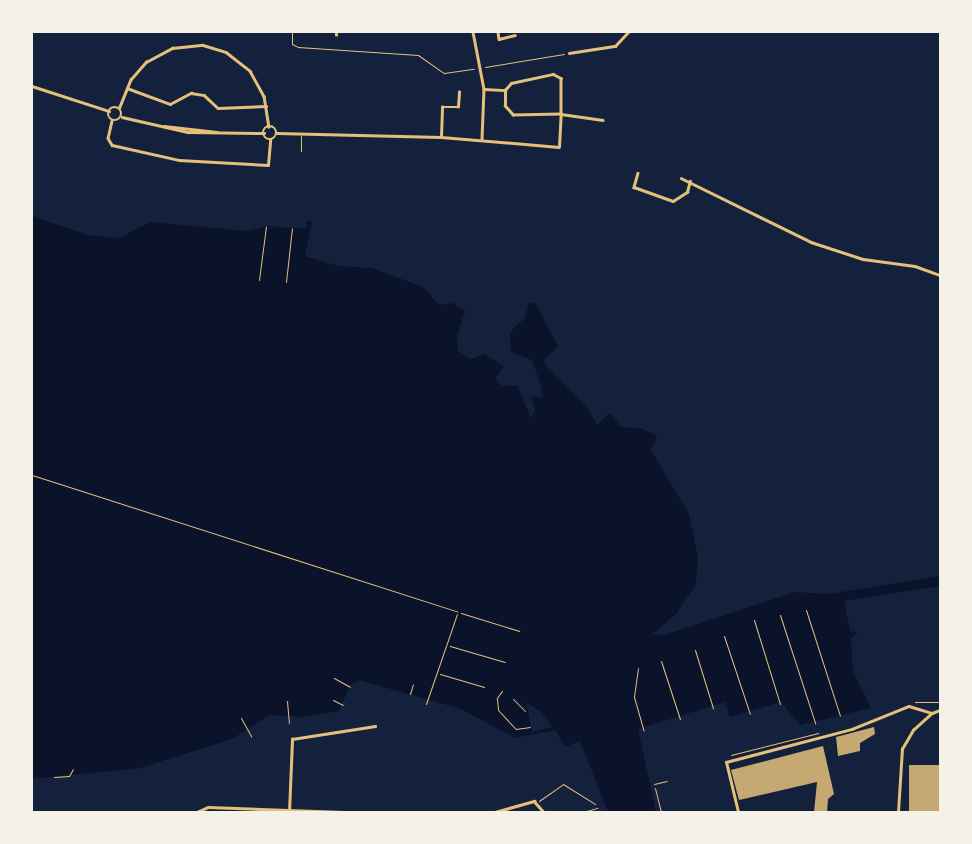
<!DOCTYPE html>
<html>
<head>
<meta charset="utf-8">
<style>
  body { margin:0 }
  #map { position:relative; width:972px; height:844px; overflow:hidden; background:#14213d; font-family:"Golos Text",sans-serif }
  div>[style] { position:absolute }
  .water>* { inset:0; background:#0b132b }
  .building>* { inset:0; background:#c6a872; transform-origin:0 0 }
  .path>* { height:1px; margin:-0.5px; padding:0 0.5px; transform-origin:0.5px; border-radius:0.5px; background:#e5c07b }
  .service>* { height:1px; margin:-0.5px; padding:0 0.5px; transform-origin:0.5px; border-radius:0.5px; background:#e5c07b }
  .minor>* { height:2.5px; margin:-1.25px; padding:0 1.25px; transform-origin:1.25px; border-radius:1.25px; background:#e5c07b }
  .minor>.ring { margin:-1.25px; padding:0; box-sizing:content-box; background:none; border:2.5px solid #e5c07b; border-radius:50% }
  span { translate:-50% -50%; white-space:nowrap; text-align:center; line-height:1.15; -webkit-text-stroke:6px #f6f1e7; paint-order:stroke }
  .frame { position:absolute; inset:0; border:33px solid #f6f1e7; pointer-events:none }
</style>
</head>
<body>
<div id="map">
  <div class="water">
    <i style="clip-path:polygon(evenodd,32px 216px,88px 235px,119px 238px,150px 222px,247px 231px,266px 226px,306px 229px,307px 221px,312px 222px,305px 256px,338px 266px,372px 268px,423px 287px,439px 305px,453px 303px,465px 311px,457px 336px,458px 351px,471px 359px,484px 354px,504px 366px,495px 378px,502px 386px,517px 385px,531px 418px,535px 411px,531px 396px,543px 398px,541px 386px,532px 360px,511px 352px,510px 332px,525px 318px,529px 302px,536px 304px,558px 346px,544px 360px,547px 368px,587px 407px,597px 425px,610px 413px,621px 427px,641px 428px,657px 436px,651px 450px,689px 514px,698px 558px,696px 584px,676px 614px,652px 634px,664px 635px,795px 592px,828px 594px,940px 576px,940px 586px,844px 601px,850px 631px,858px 632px,851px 639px,853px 672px,871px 708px,800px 725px,781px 702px,730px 717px,725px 702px,638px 729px,656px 812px,608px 812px,580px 741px,565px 747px,555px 730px,515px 738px,461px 709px,359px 680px,350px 686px,339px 711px,304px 717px,270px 715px,232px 739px,140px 768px,32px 779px,32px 216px,526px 702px,542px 713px,552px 727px,532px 732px,526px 702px)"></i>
  </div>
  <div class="building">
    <i style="clip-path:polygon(874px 727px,875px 734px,860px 743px,860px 751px,838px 756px,836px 737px)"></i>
    <i style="clip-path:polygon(823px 746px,834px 794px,828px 799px,827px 812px,814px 812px,817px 782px,739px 800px,731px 770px)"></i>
    <i style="left:909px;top:765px;width:31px;height:47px"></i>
  </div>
  <div class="path">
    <i style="left:292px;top:32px;width:12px;rotate:90deg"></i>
    <i style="left:292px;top:44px;width:7px;rotate:27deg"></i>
    <i style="left:298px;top:47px;width:120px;rotate:3.8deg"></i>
    <i style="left:418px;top:55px;width:32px;rotate:35deg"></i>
    <i style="left:444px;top:73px;width:30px;rotate:-8deg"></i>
    <i style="left:485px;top:67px;width:80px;rotate:-9.3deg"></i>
    <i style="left:259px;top:280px;width:54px;rotate:-82.6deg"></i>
    <i style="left:286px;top:282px;width:54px;rotate:-83.7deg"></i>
    <i style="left:32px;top:475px;width:447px;rotate:17.8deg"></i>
    <i style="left:806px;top:610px;width:111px;rotate:72.2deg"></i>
    <i style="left:461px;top:613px;width:61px;rotate:17.2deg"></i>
    <i style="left:780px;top:615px;width:114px;rotate:72deg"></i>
    <i style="left:754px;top:620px;width:88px;rotate:72.8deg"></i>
    <i style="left:724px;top:636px;width:82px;rotate:71.6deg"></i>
    <i style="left:450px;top:646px;width:57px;rotate:16.2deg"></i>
    <i style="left:695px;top:650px;width:61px;rotate:72.8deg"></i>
    <i style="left:661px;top:661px;width:61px;rotate:71.9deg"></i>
    <i style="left:638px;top:668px;width:29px;rotate:98deg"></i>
    <i style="left:634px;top:697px;width:35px;rotate:74deg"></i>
    <i style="left:440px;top:674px;width:46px;rotate:16.5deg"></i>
    <i style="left:334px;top:678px;width:18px;rotate:29deg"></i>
    <i style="left:502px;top:691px;width:9px;rotate:126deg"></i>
    <i style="left:497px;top:698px;width:12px;rotate:85deg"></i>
    <i style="left:498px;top:710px;width:26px;rotate:47deg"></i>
    <i style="left:516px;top:729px;width:14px;rotate:-8deg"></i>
    <i style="left:410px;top:694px;width:10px;rotate:-73deg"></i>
    <i style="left:513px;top:699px;width:17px;rotate:45deg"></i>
    <i style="left:333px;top:700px;width:11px;rotate:27deg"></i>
    <i style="left:287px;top:701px;width:22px;rotate:85deg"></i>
    <i style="left:915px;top:702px;width:25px"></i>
    <i style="left:426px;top:704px;width:95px;rotate:-71deg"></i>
    <i style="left:241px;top:718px;width:21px;rotate:61deg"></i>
    <i style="left:731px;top:755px;width:90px;rotate:-14.2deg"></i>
    <i style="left:54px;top:777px;width:15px;rotate:-4deg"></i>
    <i style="left:69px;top:776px;width:8px;rotate:-60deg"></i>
    <i style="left:655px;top:788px;width:25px;rotate:76deg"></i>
    <i style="left:539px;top:801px;width:29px;rotate:-35deg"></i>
    <i style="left:563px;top:784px;width:38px;rotate:32deg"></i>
  </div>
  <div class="service">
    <i style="left:301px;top:151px;width:15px;rotate:-90deg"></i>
    <i style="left:654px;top:784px;width:13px;rotate:-13deg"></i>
    <i style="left:583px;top:812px;width:15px;rotate:-16deg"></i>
  </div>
  <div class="minor">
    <i style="left:473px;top:32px;width:58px;rotate:79.1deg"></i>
    <i style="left:484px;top:89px;width:50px;rotate:92.3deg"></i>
    <i style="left:498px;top:32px;width:7px;rotate:82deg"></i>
    <i style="left:499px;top:39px;width:16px;rotate:-14deg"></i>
    <i style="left:336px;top:35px;width:3px;rotate:-90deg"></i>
    <i style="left:569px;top:53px;width:47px;rotate:-8.7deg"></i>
    <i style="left:615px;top:46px;width:19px;rotate:-47deg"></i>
    <i style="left:32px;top:86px;width:81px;rotate:18deg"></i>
    <i style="left:127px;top:88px;width:46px;rotate:20.4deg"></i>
    <i style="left:170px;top:104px;width:24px;rotate:-28deg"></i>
    <i style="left:191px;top:93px;width:13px;rotate:9deg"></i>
    <i style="left:204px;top:95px;width:19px;rotate:43deg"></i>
    <i style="left:218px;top:108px;width:48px;rotate:-2.4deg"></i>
    <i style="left:484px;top:89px;width:21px;rotate:3deg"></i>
    <i class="ring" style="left:108px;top:107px;width:11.5px;height:11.5px"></i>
    <i style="left:119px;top:108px;width:31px;rotate:-68deg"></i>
    <i style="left:131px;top:79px;width:23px;rotate:-49deg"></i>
    <i style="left:146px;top:62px;width:30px;rotate:-28deg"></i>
    <i style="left:172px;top:48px;width:31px;rotate:-6deg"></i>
    <i style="left:203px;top:45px;width:24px;rotate:17deg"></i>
    <i style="left:226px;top:52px;width:31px;rotate:38deg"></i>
    <i style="left:250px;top:71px;width:29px;rotate:61deg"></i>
    <i style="left:264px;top:96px;width:31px;rotate:81deg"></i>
    <i style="left:122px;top:117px;width:68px;rotate:12.8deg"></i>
    <i style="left:188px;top:132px;width:76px;rotate:0.8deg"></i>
    <i style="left:112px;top:121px;width:17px;rotate:103deg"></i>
    <i style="left:108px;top:138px;width:8px;rotate:60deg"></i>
    <i style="left:112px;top:145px;width:69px;rotate:12.6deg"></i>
    <i style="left:179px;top:160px;width:89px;rotate:3.2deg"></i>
    <i style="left:268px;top:165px;width:25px;rotate:-85deg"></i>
    <i style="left:164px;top:126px;width:53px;rotate:6.5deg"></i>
    <i class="ring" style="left:263px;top:126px;width:11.5px;height:11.5px"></i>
    <i style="left:277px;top:133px;width:164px;rotate:1.4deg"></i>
    <i style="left:441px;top:137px;width:118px;rotate:4.8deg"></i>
    <i style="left:559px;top:147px;width:33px;rotate:-87deg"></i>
    <i style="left:561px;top:114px;width:48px;rotate:178.8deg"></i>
    <i style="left:513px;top:115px;width:12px;rotate:-132deg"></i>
    <i style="left:505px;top:106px;width:16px;rotate:-90deg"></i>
    <i style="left:505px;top:90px;width:9px;rotate:-49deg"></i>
    <i style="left:511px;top:83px;width:43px;rotate:-12.1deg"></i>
    <i style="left:553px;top:74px;width:9px;rotate:27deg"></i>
    <i style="left:561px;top:78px;width:36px;rotate:90deg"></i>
    <i style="left:561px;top:114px;width:42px;rotate:8.1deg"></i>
    <i style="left:441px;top:137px;width:30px;rotate:-88deg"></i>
    <i style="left:442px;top:107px;width:16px"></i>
    <i style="left:458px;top:107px;width:15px;rotate:-86deg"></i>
    <i style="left:638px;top:173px;width:15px;rotate:106deg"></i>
    <i style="left:634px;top:187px;width:41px;rotate:19.7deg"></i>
    <i style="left:673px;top:201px;width:17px;rotate:-33deg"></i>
    <i style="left:687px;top:192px;width:11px;rotate:-75deg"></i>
    <i style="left:681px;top:178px;width:145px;rotate:26.2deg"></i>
    <i style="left:811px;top:242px;width:55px;rotate:18.1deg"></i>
    <i style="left:863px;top:259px;width:52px;rotate:7.7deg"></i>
    <i style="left:915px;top:266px;width:27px;rotate:20deg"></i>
    <i style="left:197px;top:812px;width:12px;rotate:-24deg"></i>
    <i style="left:208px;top:807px;width:136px;rotate:2.1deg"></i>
    <i style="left:289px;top:812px;width:73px;rotate:-87.6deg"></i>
    <i style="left:292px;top:739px;width:84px;rotate:-8.9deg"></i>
    <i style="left:495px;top:812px;width:41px;rotate:-15.8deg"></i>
    <i style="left:534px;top:801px;width:15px;rotate:48deg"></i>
    <i style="left:738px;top:812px;width:51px;rotate:-103.5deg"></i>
    <i style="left:726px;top:762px;width:130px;rotate:-14.7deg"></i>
    <i style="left:852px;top:729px;width:61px;rotate:-22deg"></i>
    <i style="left:909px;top:706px;width:24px;rotate:17deg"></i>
    <i style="left:932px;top:713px;width:9px;rotate:-21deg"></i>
    <i style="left:898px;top:812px;width:63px;rotate:-86.4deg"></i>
    <i style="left:902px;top:749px;width:22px;rotate:-60deg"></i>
    <i style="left:913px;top:730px;width:25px;rotate:-42deg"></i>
  </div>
  <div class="frame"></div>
</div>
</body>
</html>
